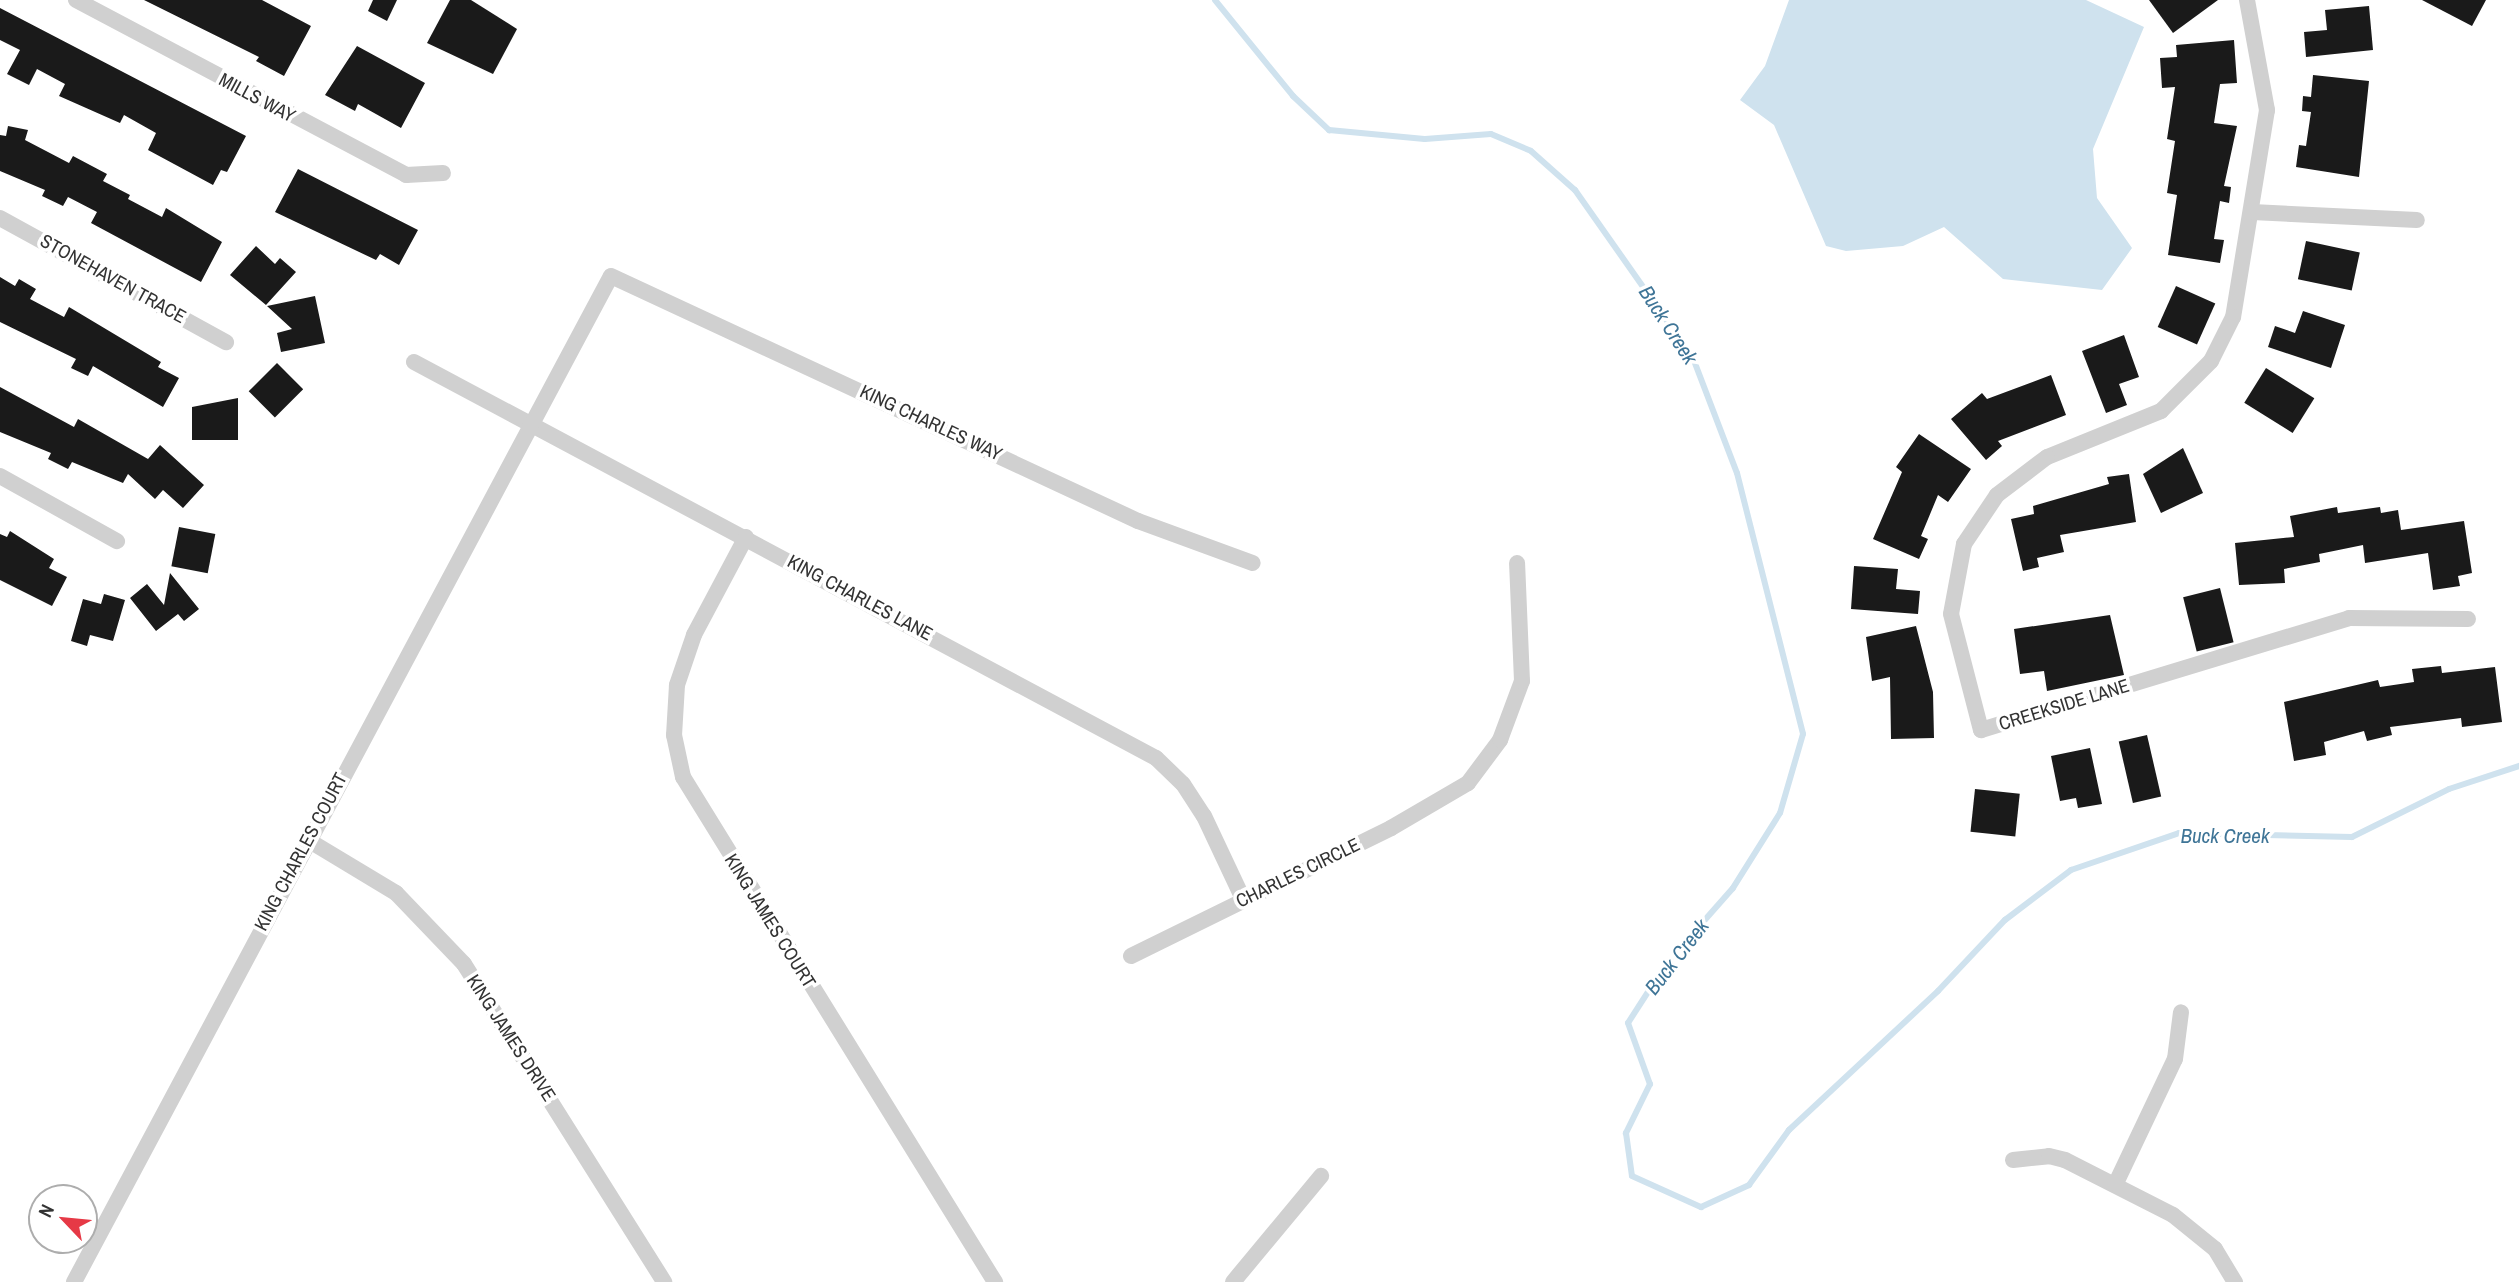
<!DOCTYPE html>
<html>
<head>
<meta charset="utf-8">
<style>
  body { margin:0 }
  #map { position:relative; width:2519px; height:1282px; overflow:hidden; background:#fff; font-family:"Archivo Narrow",sans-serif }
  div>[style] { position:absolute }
  .water>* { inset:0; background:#cfe2ee }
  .stream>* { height:6px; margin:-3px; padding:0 3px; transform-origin:3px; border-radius:3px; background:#cfe2ee }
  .building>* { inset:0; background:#1a1a1a; transform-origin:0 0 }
  .street>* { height:16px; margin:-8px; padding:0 8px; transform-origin:8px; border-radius:8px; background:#d0d0d0 }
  span { translate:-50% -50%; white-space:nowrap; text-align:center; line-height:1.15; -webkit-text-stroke:7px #fff; paint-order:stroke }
  .street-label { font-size:19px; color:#333 }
  .water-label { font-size:21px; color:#3f7597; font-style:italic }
  .north { position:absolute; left:28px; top:1184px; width:70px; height:70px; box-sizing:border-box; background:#fff; border:2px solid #adadad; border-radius:50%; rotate:296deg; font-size:19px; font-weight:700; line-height:28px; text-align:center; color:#333 }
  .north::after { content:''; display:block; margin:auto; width:24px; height:32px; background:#e63946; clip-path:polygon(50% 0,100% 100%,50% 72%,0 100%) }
</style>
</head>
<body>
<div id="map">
  <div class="water">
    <i style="clip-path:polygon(1789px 0,2086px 0,2144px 27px,2093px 149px,2097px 198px,2132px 248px,2102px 290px,2003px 279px,1944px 227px,1903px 246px,1846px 251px,1826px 246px,1774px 125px,1740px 100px,1765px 66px)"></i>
  </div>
  <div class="stream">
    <i style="left:1215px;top:0;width:124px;rotate:50.9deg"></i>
    <i style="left:1293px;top:96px;width:50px;rotate:43.4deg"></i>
    <i style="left:1329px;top:130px;width:96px;rotate:5.4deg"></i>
    <i style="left:1425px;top:139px;width:66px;rotate:-4.3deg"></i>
    <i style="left:1491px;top:134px;width:43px;rotate:23deg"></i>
    <i style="left:1531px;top:151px;width:59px;rotate:41.6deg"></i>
    <i style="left:1575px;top:190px;width:205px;rotate:54.9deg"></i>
    <i style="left:1693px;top:358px;width:123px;rotate:69.1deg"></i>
    <i style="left:1737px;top:473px;width:269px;rotate:75.8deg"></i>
    <i style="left:1803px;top:734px;width:82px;rotate:106.2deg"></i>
    <i style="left:1780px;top:813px;width:89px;rotate:122.1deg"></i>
    <i style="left:1733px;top:888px;width:101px;rotate:131.4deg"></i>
    <i style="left:1666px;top:964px;width:70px;rotate:122.8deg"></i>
    <i style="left:1628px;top:1023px;width:65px;rotate:70.2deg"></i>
    <i style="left:1650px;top:1084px;width:55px;rotate:116.1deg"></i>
    <i style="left:1626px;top:1133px;width:43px;rotate:82.1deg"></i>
    <i style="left:1632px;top:1176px;width:76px;rotate:24.2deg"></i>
    <i style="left:1701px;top:1207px;width:53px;rotate:-24.6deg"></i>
    <i style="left:1749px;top:1185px;width:68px;rotate:-54deg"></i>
    <i style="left:1789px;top:1130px;width:204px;rotate:-43deg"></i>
    <i style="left:1938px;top:991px;width:98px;rotate:-46.7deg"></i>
    <i style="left:2005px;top:920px;width:83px;rotate:-37.1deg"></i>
    <i style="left:2071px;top:870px;width:114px;rotate:-18.9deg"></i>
    <i style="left:2179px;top:833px;width:173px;rotate:1.3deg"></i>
    <i style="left:2352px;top:837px;width:108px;rotate:-26.3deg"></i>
    <i style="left:2449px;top:789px;width:74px;rotate:-18.2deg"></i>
  </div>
  <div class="building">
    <i style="clip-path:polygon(144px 0,262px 0,311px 26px,284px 76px,256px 61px,259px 57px)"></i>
    <i style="clip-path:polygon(373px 0,397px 0,387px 21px,368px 11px)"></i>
    <i style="clip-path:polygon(450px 0,471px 0,517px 29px,493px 74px,427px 43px)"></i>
    <i style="clip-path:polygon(2149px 0,2218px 0,2173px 33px)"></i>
    <i style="clip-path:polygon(2422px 0,2486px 0,2472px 26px)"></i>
    <i style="clip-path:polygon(2369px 6px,2373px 50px,2306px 57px,2304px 32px,2327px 30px,2325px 10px)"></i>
    <i style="clip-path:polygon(0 8px,246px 136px,227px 172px,221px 170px,213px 185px,148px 150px,156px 133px,124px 115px,120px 123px,59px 96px,65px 84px,37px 69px,29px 85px,7px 74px,20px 50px,0 40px)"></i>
    <i style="clip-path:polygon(2234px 40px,2237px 83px,2220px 84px,2214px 123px,2237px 126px,2224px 186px,2231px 187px,2229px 203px,2220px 201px,2214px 239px,2224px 240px,2220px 263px,2168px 255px,2177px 195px,2167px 193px,2175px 141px,2167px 139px,2175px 87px,2162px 88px,2160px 58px,2177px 57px,2176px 45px)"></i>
    <i style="clip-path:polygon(357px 46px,425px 83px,401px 128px,358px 104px,355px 111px,325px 95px)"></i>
    <i style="clip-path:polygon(2313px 75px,2369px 81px,2359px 177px,2296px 167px,2299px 145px,2306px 146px,2311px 112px,2302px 111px,2303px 96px,2311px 97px)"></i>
    <i style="clip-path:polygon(8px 126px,28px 130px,25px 140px,69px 163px,73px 156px,107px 174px,103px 181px,130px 195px,128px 199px,162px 217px,166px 208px,222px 242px,201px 282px,91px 223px,97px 212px,68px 197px,63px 206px,42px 196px,45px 190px,0 171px,0 135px,6px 136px)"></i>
    <i style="clip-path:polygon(298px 169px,418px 230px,399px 265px,380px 254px,376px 260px,275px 212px)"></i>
    <i style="left:2306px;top:241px;width:55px;height:39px;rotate:12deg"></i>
    <i style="clip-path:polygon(256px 246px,275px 264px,280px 258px,296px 272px,266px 305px,230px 275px)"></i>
    <i style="clip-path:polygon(0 277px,15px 286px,19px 279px,36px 289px,30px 299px,64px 317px,69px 307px,161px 362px,158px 367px,179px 378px,163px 407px,93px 366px,88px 376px,71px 368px,76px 359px,0 322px)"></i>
    <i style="left:2176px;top:286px;width:43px;height:45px;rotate:24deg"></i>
    <i style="clip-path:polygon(315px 296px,325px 343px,281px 352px,277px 333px,292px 329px,267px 306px)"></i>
    <i style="clip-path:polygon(2303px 311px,2345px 325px,2331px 368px,2268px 347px,2275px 326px,2295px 333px)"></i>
    <i style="clip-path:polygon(2124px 335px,2139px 377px,2119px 384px,2127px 405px,2106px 413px,2082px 351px)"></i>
    <i style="left:277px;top:363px;width:37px;height:40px;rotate:45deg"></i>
    <i style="left:2266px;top:368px;width:57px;height:41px;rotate:32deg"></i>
    <i style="clip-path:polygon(2051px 375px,2066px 415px,1998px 441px,2002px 446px,1986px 460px,1951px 419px,1982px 393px,1987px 399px)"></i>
    <i style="clip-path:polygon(0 387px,74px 427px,78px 419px,148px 459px,160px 445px,204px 485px,183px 508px,163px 490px,155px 499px,128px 474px,123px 483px,72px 462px,68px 469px,48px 459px,51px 453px,0 432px)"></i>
    <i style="clip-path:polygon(238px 398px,238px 440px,192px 440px,192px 407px)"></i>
    <i style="clip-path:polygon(1919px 434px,1971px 469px,1948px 502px,1938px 495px,1921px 536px,1928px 539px,1919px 559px,1873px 539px,1902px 472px,1896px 467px)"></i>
    <i style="clip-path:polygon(2183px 448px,2203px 493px,2161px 513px,2143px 474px)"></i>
    <i style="clip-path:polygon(2129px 474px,2136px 522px,2060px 535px,2064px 552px,2037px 558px,2039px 567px,2023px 571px,2011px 519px,2034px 514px,2033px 506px,2109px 484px,2107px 477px)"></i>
    <i style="clip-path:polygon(2337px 507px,2338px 513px,2380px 507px,2381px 513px,2398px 510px,2401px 530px,2464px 521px,2472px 573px,2458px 576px,2460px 586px,2433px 590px,2428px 553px,2365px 563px,2363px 545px,2319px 554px,2320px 562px,2284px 569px,2285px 583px,2239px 585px,2235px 543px,2294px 537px,2290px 516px)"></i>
    <i style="left:179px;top:527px;width:37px;height:40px;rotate:11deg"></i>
    <i style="clip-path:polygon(10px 531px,54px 559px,49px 568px,67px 577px,52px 606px,0 580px,0 534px,7px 537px)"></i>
    <i style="clip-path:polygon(1854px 566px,1898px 569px,1896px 589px,1920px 591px,1918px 614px,1851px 609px)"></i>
    <i style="clip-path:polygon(170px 573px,199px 609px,184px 621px,178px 614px,156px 631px,130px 598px,147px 584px,164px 605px)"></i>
    <i style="left:2220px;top:588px;width:56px;height:38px;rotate:76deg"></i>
    <i style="clip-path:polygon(104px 594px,125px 600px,113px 641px,90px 635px,87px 646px,71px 641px,83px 599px,101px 604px)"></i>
    <i style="clip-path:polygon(2110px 615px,2124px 675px,2047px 691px,2044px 671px,2020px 674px,2014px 629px)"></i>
    <i style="clip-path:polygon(1916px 626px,1933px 692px,1934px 738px,1891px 739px,1890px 677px,1872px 681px,1866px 637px)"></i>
    <i style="clip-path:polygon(2441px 666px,2442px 673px,2495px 667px,2502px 722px,2462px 727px,2461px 718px,2390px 727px,2392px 735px,2367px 741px,2364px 731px,2324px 742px,2326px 755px,2294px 761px,2284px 702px,2378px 680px,2380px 687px,2414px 682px,2412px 669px)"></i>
    <i style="left:2147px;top:735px;width:63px;height:29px;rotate:77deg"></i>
    <i style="clip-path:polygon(2090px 748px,2102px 804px,2078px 808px,2076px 798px,2060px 801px,2051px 756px)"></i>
    <i style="left:1975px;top:789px;width:45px;height:43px;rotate:6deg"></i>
  </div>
  <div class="street">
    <i style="left:76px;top:0;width:374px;rotate:27.9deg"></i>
    <i style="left:406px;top:175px;width:37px;rotate:-3deg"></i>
    <i style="left:2247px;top:0;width:112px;rotate:79.7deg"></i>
    <i style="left:2267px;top:110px;width:210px;rotate:99.3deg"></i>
    <i style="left:2233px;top:317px;width:49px;rotate:116.6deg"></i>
    <i style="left:2211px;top:361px;width:71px;rotate:135deg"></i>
    <i style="left:2161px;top:411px;width:123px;rotate:158deg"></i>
    <i style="left:2047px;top:457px;width:63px;rotate:142.8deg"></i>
    <i style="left:1997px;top:495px;width:59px;rotate:124deg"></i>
    <i style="left:1964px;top:544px;width:71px;rotate:100.5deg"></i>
    <i style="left:1951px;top:614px;width:120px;rotate:75.5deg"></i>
    <i style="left:1981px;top:730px;width:385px;rotate:-16.9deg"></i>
    <i style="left:2349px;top:618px;width:119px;rotate:0.5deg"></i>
    <i style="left:2252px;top:212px;width:165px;rotate:2.8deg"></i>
    <i style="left:0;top:218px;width:258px;rotate:28.8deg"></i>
    <i style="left:414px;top:362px;width:841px;rotate:28.09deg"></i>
    <i style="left:1156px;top:758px;width:37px;rotate:44deg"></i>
    <i style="left:1183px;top:784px;width:38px;rotate:57deg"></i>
    <i style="left:1204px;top:816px;width:92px;rotate:64.8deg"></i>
    <i style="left:0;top:476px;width:134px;rotate:29.1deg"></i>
    <i style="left:746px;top:537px;width:111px;rotate:118deg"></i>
    <i style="left:694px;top:635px;width:53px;rotate:108.8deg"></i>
    <i style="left:677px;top:685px;width:50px;rotate:93.4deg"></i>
    <i style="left:674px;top:735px;width:43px;rotate:77.9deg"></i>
    <i style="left:683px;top:777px;width:594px;rotate:58.29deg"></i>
    <i style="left:308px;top:840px;width:103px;rotate:31.1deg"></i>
    <i style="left:396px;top:893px;width:98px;rotate:46.2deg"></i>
    <i style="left:464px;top:964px;width:376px;rotate:57.8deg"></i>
    <i style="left:1131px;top:956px;width:290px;rotate:-26.2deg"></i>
    <i style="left:1391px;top:828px;width:89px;rotate:-30.3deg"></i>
    <i style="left:1468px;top:783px;width:54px;rotate:-53.3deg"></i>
    <i style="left:1500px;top:740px;width:63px;rotate:-69.6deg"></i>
    <i style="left:1522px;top:681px;width:118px;rotate:-92.4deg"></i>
    <i style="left:2013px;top:1160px;width:36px;rotate:-6deg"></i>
    <i style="left:2049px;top:1156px;width:16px;rotate:14deg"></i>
    <i style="left:2065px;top:1160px;width:121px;rotate:27deg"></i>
    <i style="left:2173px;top:1215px;width:54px;rotate:39deg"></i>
    <i style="left:2215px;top:1249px;width:39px;rotate:59deg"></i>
    <i style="left:2116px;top:1183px;width:137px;rotate:-64.6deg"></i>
    <i style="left:2175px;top:1059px;width:47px;rotate:-82.7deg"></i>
    <i style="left:74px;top:1282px;width:1140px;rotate:-61.91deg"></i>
    <i style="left:611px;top:276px;width:581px;rotate:24.93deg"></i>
    <i style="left:1138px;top:521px;width:122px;rotate:20.1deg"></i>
    <i style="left:1233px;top:1282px;width:138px;rotate:-50.3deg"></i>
  </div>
  <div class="street-label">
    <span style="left:257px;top:98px;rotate:28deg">MILLS WAY</span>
    <span style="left:113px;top:279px;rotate:29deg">STONEHAVEN TRACE</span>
    <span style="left:931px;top:423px;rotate:25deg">KING CHARLES WAY</span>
    <span style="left:860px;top:598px;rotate:28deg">KING CHARLES LANE</span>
    <span style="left:2064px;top:705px;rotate:-17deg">CREEKSIDE LANE</span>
    <span style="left:301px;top:852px;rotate:-62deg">KING CHARLES COURT</span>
    <span style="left:1298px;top:873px;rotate:-26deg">CHARLES CIRCLE</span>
    <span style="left:770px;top:921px;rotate:58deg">KING JAMES COURT</span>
    <span style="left:511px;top:1038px;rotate:57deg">KING JAMES DRIVE</span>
  </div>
  <div class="water-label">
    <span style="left:1668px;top:325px;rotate:57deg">Buck Creek</span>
    <span style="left:2225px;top:836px">Buck Creek</span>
    <span style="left:1677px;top:957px;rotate:-52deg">Buck Creek</span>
  </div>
  <div class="north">N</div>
</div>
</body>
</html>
